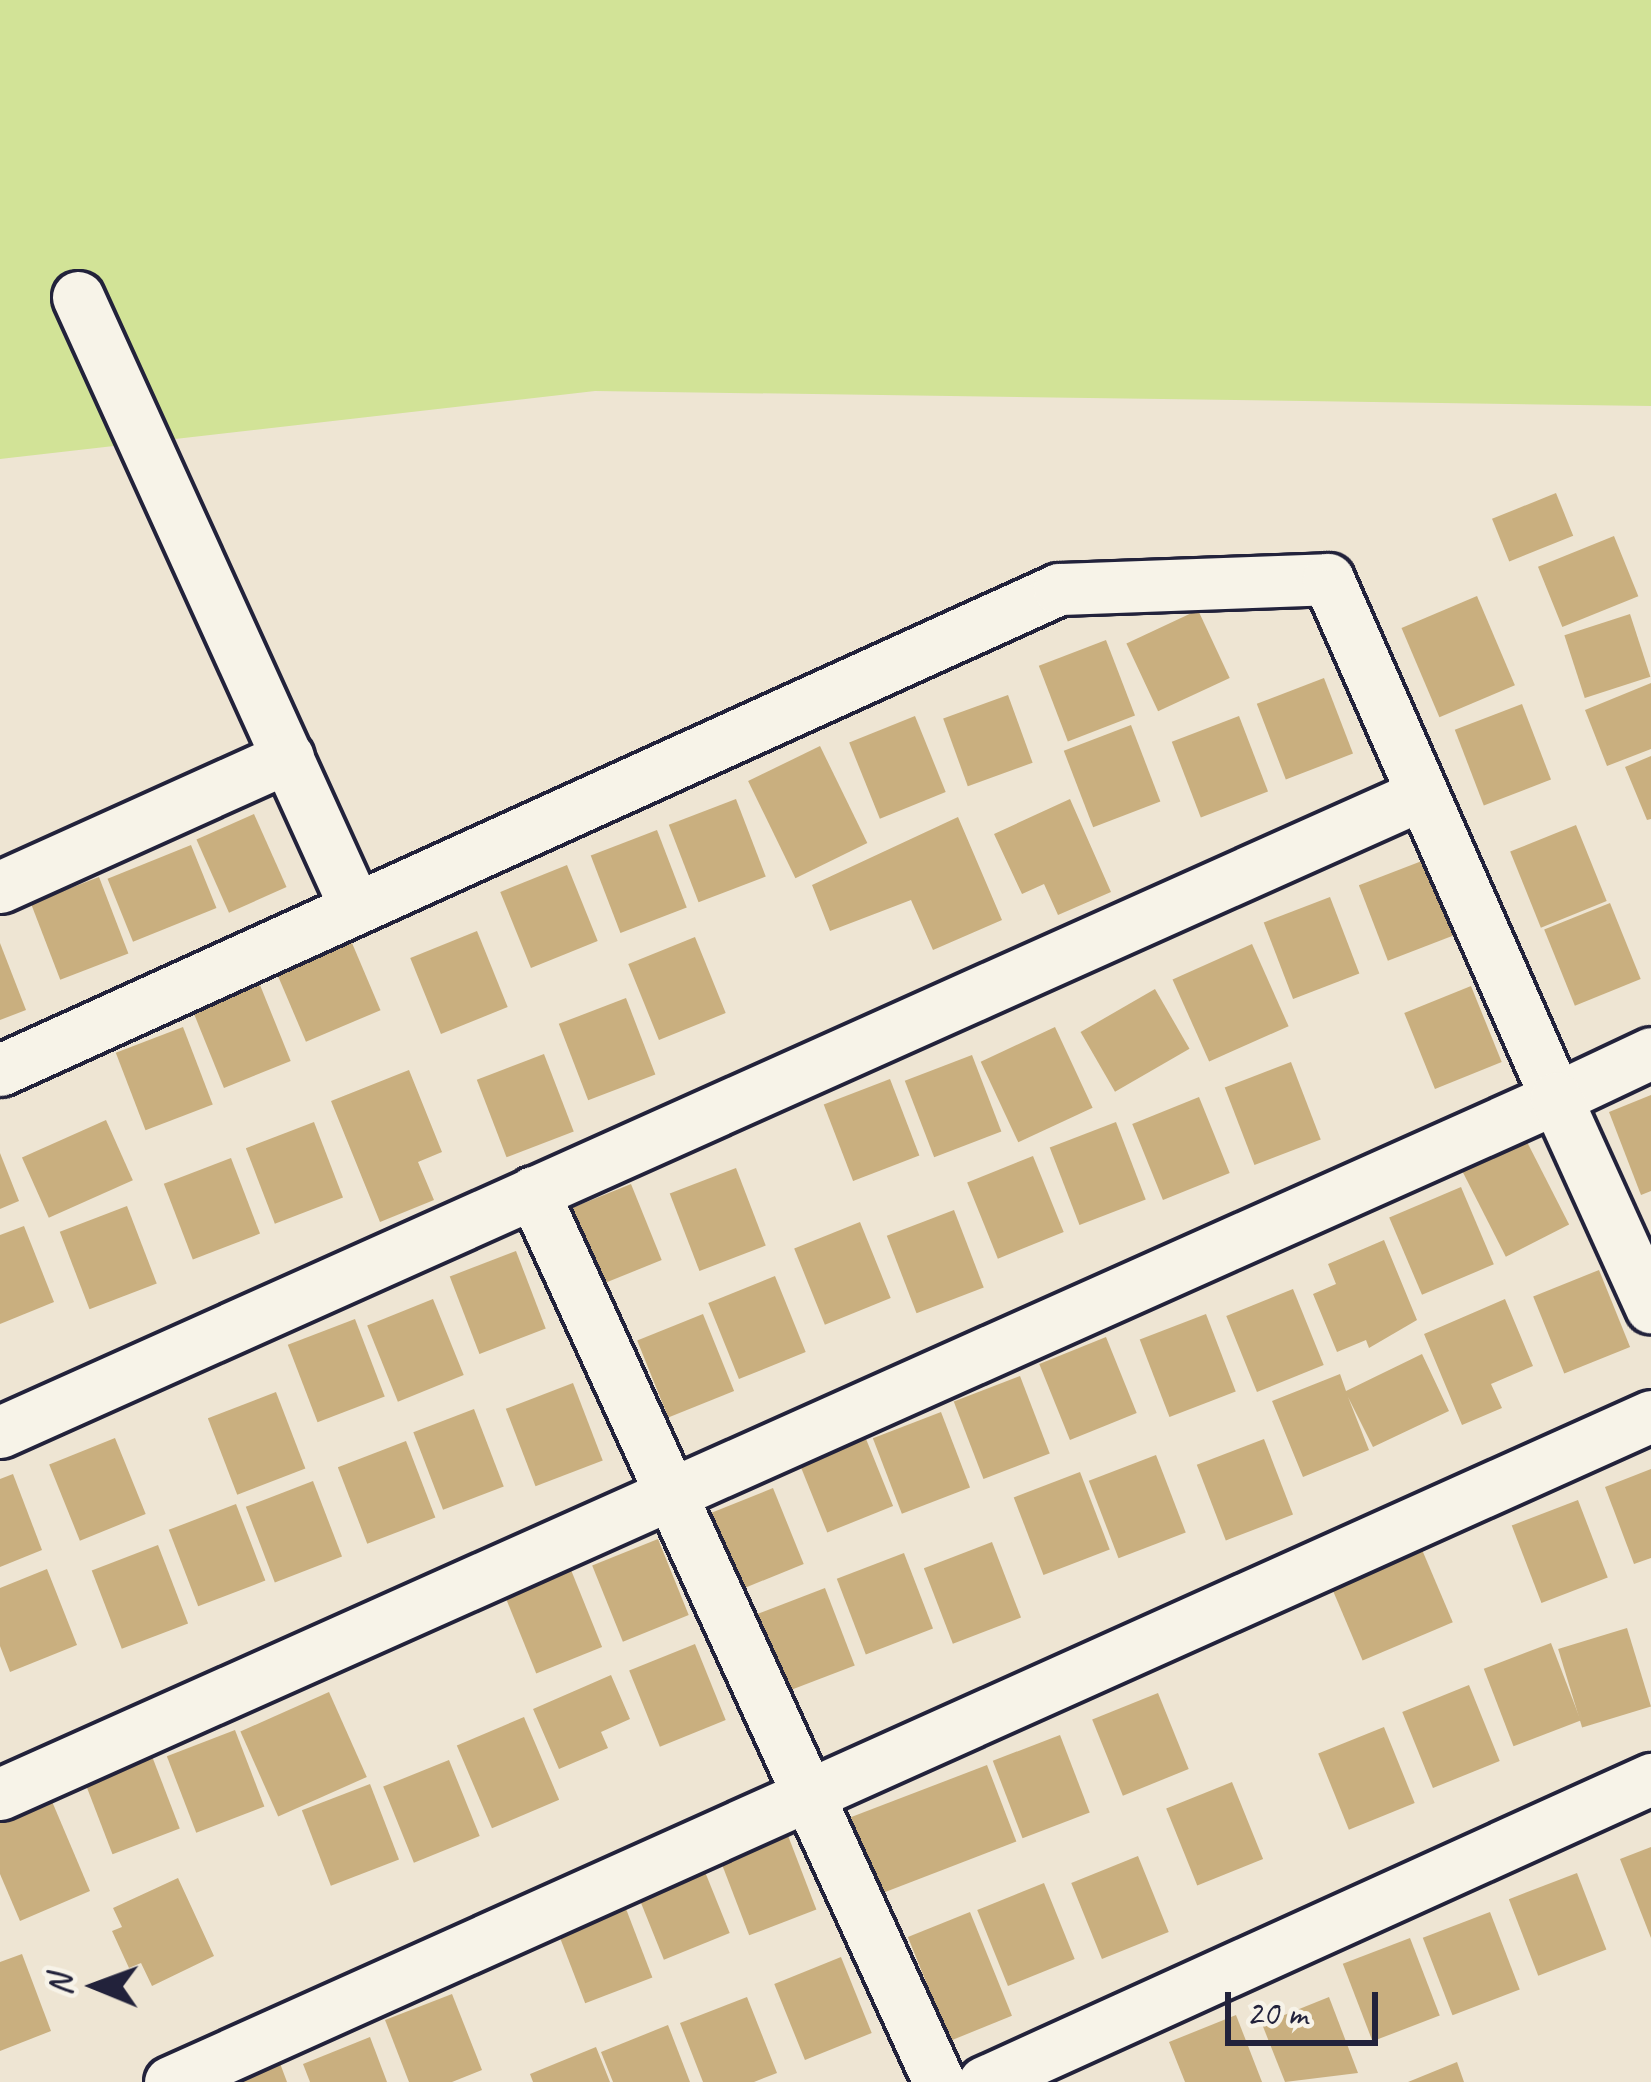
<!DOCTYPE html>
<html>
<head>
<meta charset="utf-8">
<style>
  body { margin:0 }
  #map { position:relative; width:1651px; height:2082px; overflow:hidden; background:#eee5d3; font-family:Caveat,sans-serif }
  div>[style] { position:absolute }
  .green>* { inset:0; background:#d2e397 }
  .building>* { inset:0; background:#c9af7f; transform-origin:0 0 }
  .roads { filter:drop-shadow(3px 0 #22223b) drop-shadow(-3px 0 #22223b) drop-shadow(0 3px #22223b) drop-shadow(0 -3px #22223b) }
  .minor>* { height:51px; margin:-25.5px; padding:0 25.5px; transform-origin:25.5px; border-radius:25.5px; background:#f7f3e8 }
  span { translate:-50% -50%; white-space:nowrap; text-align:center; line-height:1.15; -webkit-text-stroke:12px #f7f3e8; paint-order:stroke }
  .north { position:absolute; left:36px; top:1926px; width:120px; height:120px; -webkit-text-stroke:9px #f7f3e8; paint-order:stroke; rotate:271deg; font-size:33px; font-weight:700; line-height:48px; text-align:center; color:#22223b }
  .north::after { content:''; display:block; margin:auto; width:42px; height:54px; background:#22223b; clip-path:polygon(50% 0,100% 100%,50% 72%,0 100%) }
  .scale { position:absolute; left:1225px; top:1992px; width:153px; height:54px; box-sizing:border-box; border:6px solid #22223b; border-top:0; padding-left:15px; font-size:36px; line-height:42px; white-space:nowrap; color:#22223b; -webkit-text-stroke:9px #f7f3e8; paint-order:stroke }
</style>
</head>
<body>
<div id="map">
  <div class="green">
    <i style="clip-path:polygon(0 0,1651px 0,1651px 406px,595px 391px,0 459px)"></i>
  </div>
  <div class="building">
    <i style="left:1556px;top:493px;width:46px;height:69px;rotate:68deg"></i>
    <i style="left:1614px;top:536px;width:65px;height:82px;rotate:68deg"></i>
    <i style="left:1477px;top:596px;width:97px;height:82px;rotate:67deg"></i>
    <i style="left:1198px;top:610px;width:75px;height:79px;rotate:65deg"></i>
    <i style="left:1630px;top:614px;width:66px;height:69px;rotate:72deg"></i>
    <i style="left:1106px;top:640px;width:81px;height:72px;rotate:69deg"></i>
    <i style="left:1324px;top:678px;width:81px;height:72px;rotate:69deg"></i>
    <i style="clip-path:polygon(1651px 683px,1651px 749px,1607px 766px,1585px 710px)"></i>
    <i style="left:1008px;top:695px;width:72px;height:69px;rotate:70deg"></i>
    <i style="left:1522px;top:704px;width:81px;height:72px;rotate:69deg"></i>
    <i style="left:915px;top:716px;width:82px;height:71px;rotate:68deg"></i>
    <i style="left:1239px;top:716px;width:81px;height:72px;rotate:69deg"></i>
    <i style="left:1131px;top:725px;width:82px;height:72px;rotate:69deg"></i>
    <i style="left:820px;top:746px;width:108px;height:80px;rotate:64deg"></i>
    <i style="clip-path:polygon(1651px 756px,1651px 819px,1647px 820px,1625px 767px)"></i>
    <i style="left:736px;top:799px;width:83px;height:72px;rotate:69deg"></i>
    <i style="clip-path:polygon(1070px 799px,1111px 892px,1058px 915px,1044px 884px,1022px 894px,994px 834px)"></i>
    <i style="left:254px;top:814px;width:80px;height:63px;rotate:66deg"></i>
    <i style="clip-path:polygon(958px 817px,1002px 920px,933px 950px,911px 900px,830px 931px,812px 885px)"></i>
    <i style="left:1576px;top:825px;width:82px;height:71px;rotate:68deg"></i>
    <i style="left:657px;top:830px;width:83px;height:71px;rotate:69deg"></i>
    <i style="left:191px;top:845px;width:68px;height:90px;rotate:68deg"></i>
    <i style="left:1427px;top:859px;width:81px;height:73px;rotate:69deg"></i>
    <i style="left:567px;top:865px;width:82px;height:72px;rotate:68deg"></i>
    <i style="left:99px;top:877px;width:82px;height:73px;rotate:69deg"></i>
    <i style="left:1330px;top:897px;width:82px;height:71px;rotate:69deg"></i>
    <i style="left:1610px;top:903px;width:82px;height:71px;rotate:68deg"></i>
    <i style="left:477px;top:931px;width:82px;height:72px;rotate:68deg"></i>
    <i style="left:695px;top:937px;width:82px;height:72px;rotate:68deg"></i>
    <i style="clip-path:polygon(0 943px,26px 1010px,0 1020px)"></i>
    <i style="left:352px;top:943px;width:73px;height:81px;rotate:67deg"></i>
    <i style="left:1252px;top:944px;width:90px;height:87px;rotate:66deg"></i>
    <i style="left:260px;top:985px;width:82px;height:72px;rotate:68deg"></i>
    <i style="left:1471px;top:986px;width:82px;height:72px;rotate:68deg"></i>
    <i style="left:1155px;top:989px;width:69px;height:86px;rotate:60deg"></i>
    <i style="left:626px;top:998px;width:82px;height:72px;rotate:69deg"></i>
    <i style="left:183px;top:1027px;width:83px;height:72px;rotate:69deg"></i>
    <i style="left:1055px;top:1027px;width:89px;height:82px;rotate:65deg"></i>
    <i style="left:544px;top:1054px;width:83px;height:72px;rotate:69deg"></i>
    <i style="left:972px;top:1055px;width:82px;height:72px;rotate:69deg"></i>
    <i style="left:1291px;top:1062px;width:83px;height:71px;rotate:69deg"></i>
    <i style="clip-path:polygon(409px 1070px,442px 1152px,418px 1162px,434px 1200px,380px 1222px,331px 1101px)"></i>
    <i style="left:890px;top:1079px;width:82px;height:71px;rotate:69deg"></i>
    <i style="clip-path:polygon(1651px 1095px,1651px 1191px,1641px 1195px,1609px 1112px)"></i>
    <i style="left:1199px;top:1097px;width:82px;height:72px;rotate:68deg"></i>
    <i style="left:106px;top:1120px;width:66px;height:92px;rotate:66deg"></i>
    <i style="left:314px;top:1122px;width:81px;height:73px;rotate:69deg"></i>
    <i style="left:1116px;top:1122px;width:83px;height:71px;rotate:69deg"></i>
    <i style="left:1521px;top:1130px;width:106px;height:71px;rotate:63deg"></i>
    <i style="clip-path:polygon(0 1153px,19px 1201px,0 1209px)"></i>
    <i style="left:1033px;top:1156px;width:82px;height:71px;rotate:68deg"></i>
    <i style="left:231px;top:1158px;width:81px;height:72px;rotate:69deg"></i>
    <i style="left:736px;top:1168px;width:83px;height:71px;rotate:69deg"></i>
    <i style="left:631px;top:1184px;width:82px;height:72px;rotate:68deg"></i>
    <i style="left:1461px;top:1187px;width:84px;height:78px;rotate:67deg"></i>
    <i style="left:127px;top:1206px;width:83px;height:72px;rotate:69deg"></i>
    <i style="left:954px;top:1210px;width:83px;height:72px;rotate:69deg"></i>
    <i style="left:860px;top:1222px;width:82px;height:71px;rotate:68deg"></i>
    <i style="clip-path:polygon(24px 1226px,54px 1302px,0 1324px,0 1235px)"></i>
    <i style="clip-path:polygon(1384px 1240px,1417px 1320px,1369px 1348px,1366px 1340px,1337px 1352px,1313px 1294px,1336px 1284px,1328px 1264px)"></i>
    <i style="left:516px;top:1251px;width:83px;height:71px;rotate:69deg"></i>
    <i style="left:1599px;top:1270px;width:83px;height:71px;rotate:68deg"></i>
    <i style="left:775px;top:1276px;width:82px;height:72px;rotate:68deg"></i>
    <i style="left:1293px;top:1289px;width:82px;height:72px;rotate:68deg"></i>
    <i style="left:433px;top:1299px;width:82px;height:71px;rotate:68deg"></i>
    <i style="clip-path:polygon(1505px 1299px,1533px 1366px,1491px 1384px,1502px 1408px,1462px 1425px,1424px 1334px)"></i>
    <i style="left:703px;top:1314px;width:83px;height:71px;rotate:68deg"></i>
    <i style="left:1206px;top:1314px;width:83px;height:71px;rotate:69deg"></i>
    <i style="left:355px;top:1319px;width:83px;height:72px;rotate:69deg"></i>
    <i style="left:1106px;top:1337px;width:82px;height:72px;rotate:68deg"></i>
    <i style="clip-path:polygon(1422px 1354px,1449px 1411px,1373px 1447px,1348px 1397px,1369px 1450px,1303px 1477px,1272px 1401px,1340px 1374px,1346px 1391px)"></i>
    <i style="left:1020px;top:1376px;width:83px;height:71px;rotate:69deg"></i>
    <i style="left:573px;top:1383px;width:83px;height:72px;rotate:69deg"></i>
    <i style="left:276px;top:1392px;width:82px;height:73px;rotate:69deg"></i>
    <i style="left:474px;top:1409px;width:83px;height:65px;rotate:69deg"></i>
    <i style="left:941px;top:1412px;width:81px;height:73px;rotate:69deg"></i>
    <i style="left:862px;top:1429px;width:83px;height:71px;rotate:68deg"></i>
    <i style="left:115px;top:1438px;width:82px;height:71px;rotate:68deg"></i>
    <i style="left:1264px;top:1439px;width:81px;height:72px;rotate:69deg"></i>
    <i style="left:406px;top:1441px;width:82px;height:73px;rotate:69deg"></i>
    <i style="left:1156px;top:1455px;width:83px;height:72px;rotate:69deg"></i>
    <i style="clip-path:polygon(1651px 1469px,1651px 1558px,1634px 1564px,1605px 1487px)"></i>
    <i style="left:1080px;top:1472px;width:83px;height:71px;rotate:69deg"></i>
    <i style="clip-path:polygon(13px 1474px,42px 1550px,0 1567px,0 1479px)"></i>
    <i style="left:313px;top:1481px;width:81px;height:72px;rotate:69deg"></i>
    <i style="left:773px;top:1488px;width:82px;height:71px;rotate:68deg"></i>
    <i style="left:1578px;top:1500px;width:83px;height:71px;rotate:69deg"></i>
    <i style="left:236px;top:1504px;width:82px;height:72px;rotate:69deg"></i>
    <i style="left:658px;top:1539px;width:82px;height:71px;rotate:68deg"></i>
    <i style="left:992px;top:1542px;width:81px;height:73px;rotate:69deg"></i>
    <i style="left:158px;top:1545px;width:84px;height:71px;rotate:69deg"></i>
    <i style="left:1420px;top:1545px;width:84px;height:98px;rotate:67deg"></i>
    <i style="left:904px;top:1553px;width:81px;height:72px;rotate:69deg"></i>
    <i style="clip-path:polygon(47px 1569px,77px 1645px,10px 1672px,0 1646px,0 1588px)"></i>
    <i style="left:571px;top:1570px;width:83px;height:71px;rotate:68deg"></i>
    <i style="left:825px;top:1588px;width:83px;height:72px;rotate:69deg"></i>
    <i style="left:1627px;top:1628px;width:82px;height:72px;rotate:73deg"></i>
    <i style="left:1551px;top:1643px;width:83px;height:72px;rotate:69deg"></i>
    <i style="left:695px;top:1644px;width:82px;height:71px;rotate:68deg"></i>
    <i style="clip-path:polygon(611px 1675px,630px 1719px,601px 1732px,608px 1748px,559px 1769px,533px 1709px)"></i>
    <i style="left:1469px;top:1685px;width:82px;height:72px;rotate:68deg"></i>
    <i style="left:329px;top:1692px;width:93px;height:97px;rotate:66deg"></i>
    <i style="left:1158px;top:1693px;width:82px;height:71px;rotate:68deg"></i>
    <i style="left:524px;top:1717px;width:90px;height:73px;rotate:67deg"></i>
    <i style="left:1384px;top:1727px;width:82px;height:71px;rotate:68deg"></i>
    <i style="left:235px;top:1730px;width:82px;height:73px;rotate:69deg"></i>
    <i style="left:1060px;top:1735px;width:83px;height:72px;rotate:69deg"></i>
    <i style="left:150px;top:1751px;width:83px;height:72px;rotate:69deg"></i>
    <i style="left:449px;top:1760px;width:82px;height:71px;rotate:68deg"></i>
    <i style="left:987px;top:1765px;width:82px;height:146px;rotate:69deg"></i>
    <i style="left:1232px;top:1782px;width:83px;height:71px;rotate:68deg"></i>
    <i style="left:370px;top:1784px;width:81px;height:73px;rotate:69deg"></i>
    <i style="clip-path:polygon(48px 1792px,90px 1891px,20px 1921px,0 1874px,0 1813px)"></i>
    <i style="left:787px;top:1833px;width:82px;height:72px;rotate:69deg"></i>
    <i style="clip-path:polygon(1651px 1847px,1651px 1938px,1620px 1859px)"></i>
    <i style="left:1138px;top:1856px;width:82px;height:72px;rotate:68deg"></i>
    <i style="left:699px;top:1857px;width:82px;height:71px;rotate:68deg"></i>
    <i style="left:1577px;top:1873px;width:82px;height:73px;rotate:69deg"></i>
    <i style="clip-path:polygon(178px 1878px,214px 1956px,152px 1986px,141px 1963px,129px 1968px,112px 1931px,122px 1927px,113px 1908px)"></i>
    <i style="left:1044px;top:1883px;width:82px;height:72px;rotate:68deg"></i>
    <i style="left:623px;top:1901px;width:82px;height:72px;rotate:69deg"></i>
    <i style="left:970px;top:1912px;width:112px;height:67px;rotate:68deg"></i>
    <i style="left:1490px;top:1912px;width:83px;height:72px;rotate:69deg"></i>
    <i style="left:1410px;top:1938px;width:83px;height:72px;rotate:69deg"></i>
    <i style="clip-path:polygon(22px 1954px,51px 2031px,0 2051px,0 1962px)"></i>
    <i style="left:841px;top:1957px;width:82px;height:72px;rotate:68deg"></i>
    <i style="clip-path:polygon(452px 1994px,482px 2070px,452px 2082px,409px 2082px,385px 2020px)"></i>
    <i style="clip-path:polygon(747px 1997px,777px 2073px,754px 2082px,703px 2082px,680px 2023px)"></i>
    <i style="clip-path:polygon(1329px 1997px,1358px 2073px,1285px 2082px,1262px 2024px)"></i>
    <i style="clip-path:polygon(1236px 2015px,1262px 2082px,1185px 2082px,1169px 2042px)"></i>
    <i style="clip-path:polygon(668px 2025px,690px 2082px,613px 2082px,601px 2052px)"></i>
    <i style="clip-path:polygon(370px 2037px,387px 2082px,310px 2082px,303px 2064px)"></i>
    <i style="clip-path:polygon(596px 2047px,610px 2082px,533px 2082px,530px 2074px)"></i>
    <i style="clip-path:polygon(278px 2058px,287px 2082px,218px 2082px)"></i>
    <i style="clip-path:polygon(1457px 2062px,1464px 2082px,1408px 2082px)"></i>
  </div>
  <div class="roads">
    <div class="minor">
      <i style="left:78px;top:297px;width:670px;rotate:65.58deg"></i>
      <i style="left:0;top:887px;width:316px;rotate:-24.3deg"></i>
      <i style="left:0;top:1070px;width:1163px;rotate:-24.43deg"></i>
      <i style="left:1059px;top:589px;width:269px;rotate:-2.1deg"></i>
      <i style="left:1328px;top:579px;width:567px;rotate:66.28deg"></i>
      <i style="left:1556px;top:1098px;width:105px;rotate:-25.3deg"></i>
      <i style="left:533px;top:1192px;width:978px;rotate:65.48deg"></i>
      <i style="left:0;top:1432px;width:1556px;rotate:-24.16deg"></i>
      <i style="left:0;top:1794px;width:1705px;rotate:-24.1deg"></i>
      <i style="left:1556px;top:1098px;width:230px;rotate:65.6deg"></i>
      <i style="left:170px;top:2082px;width:1624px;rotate:-24.21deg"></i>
      <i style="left:984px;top:2082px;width:733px;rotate:-24.43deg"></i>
    </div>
  </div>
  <div class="north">N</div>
  <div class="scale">20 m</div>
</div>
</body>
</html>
